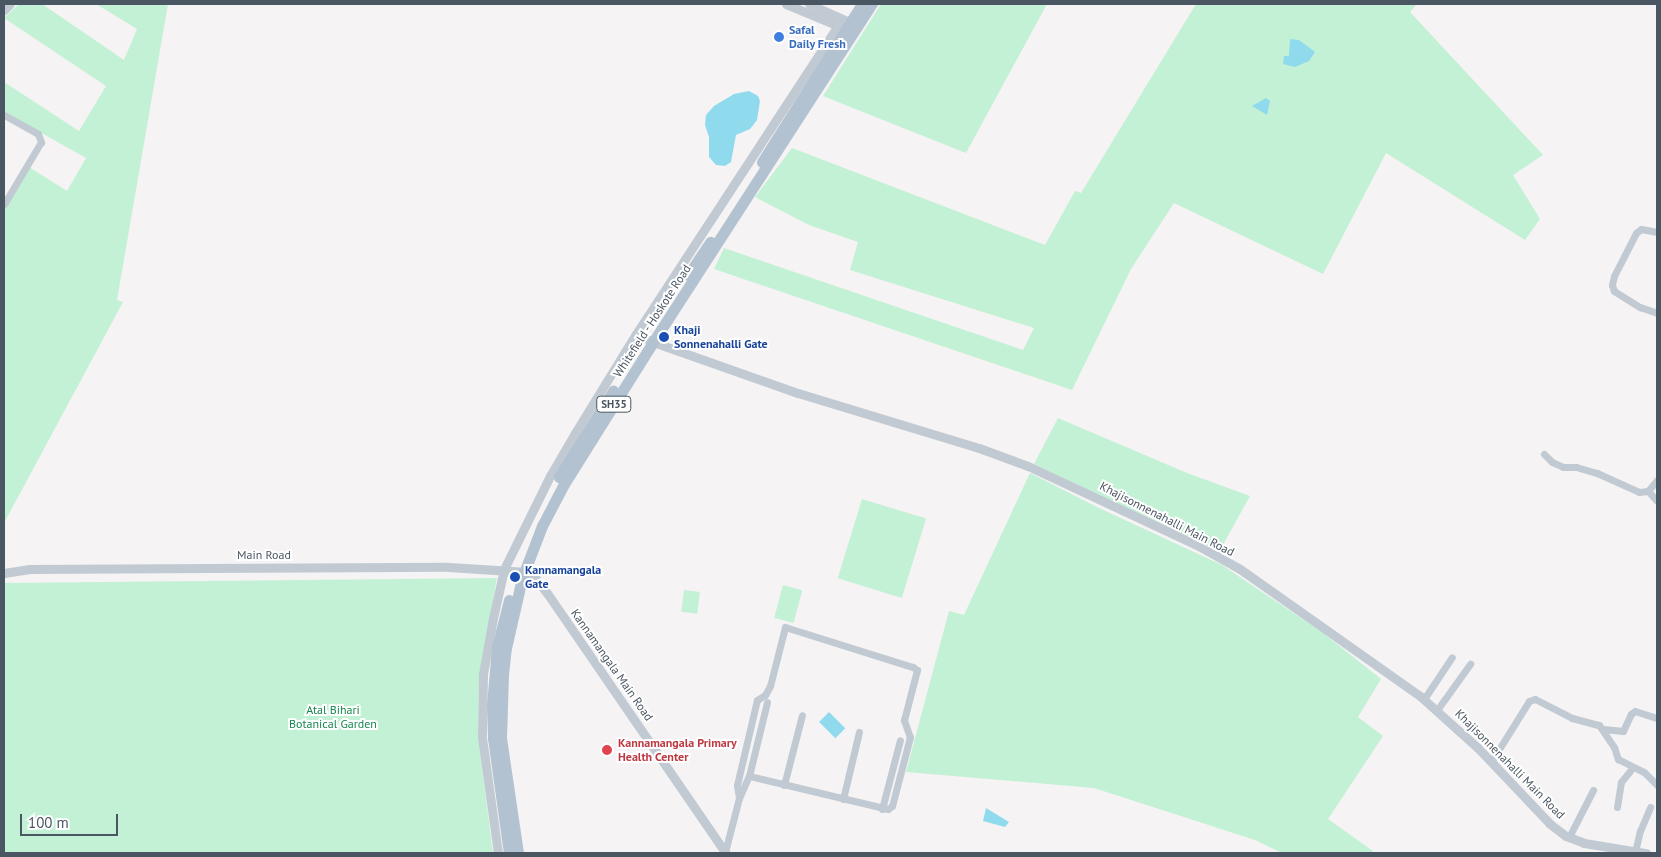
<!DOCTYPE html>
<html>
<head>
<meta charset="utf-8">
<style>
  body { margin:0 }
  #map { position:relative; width:1661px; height:857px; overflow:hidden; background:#f5f3f3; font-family:"PT Sans",sans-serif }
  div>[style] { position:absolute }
  .green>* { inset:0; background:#c3f1d5; transform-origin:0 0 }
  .water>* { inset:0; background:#90daee; transform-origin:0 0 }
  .minor>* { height:7px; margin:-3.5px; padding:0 3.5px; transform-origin:3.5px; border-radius:3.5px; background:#c1cad2 }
  .tertiary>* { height:9px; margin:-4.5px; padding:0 4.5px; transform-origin:4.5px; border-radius:4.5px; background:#c1cad2 }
  .primary>* { height:11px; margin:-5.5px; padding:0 5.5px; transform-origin:5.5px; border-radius:5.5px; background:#b3c2d1 }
  .dots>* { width:14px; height:14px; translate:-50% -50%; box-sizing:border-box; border:2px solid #fff; border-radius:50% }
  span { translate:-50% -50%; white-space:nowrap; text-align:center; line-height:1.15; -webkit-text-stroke:4px #fff; paint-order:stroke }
  .shield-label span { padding:1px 4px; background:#fff; border:1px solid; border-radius:4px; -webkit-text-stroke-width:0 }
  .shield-label { font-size:11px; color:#4a5661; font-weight:700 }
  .shop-label { font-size:12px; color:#366cbe; font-weight:700 }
  .left { translate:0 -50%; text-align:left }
  .street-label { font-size:12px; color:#4a5661 }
  .transit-label { font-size:12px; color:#164399; font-weight:700 }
  .park-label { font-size:12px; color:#17864f }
  .health-label { font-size:12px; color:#be3a42; font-weight:700 }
  .frame { position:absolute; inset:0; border:5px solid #4a5661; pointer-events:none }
  .scale { position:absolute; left:20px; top:814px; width:98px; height:22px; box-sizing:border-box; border:2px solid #4a5661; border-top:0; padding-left:6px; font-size:15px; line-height:18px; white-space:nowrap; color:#4a5661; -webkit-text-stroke:4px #fff; paint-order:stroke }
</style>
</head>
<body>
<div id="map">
  <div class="green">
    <i style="clip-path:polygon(19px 4px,42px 4px,124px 60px,137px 29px,96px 4px,168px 4px,117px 300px,123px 302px,4px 523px,4px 211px,29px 167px,67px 191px,86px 158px,4px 112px,4px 82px,79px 131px,106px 86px,4px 18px)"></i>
    <i style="clip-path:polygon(881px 4px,1047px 4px,966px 153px,823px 96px)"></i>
    <i style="clip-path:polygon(1196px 4px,1417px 4px,1410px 12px,1543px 155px,1513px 175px,1540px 219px,1525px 240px,1386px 153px,1323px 274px,1174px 203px,1131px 269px,1072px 390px,714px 269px,724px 248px,1023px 350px,1034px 328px,850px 270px,858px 242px,809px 225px,755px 197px,792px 148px,1045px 245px,1075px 191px,1081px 193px)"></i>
    <i style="clip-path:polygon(1058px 418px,1187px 473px,1250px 496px,1219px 552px,1034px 464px)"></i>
    <i style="clip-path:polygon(1030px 473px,1099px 508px,1222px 565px,1323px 633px,1381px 679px,1358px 717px,1383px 736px,1328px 819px,1373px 851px,1370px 853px,1282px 853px,1255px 840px,1094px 788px,906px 772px,949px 611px,964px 615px)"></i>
    <i style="left:862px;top:499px;width:67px;height:83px;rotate:17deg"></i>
    <i style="clip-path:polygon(497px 578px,479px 677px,478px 737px,493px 853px,4px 853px,4px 583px)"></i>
    <i style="left:783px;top:585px;width:20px;height:34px;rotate:15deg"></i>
    <i style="left:684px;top:590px;width:16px;height:22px;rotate:7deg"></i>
  </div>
  <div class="water">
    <i style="clip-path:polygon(1290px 39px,1299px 40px,1315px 52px,1309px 61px,1295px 67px,1283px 64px,1284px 56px,1289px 56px)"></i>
    <i style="clip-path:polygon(749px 91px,758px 96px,760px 101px,757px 120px,750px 129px,736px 135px,731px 162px,725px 166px,716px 165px,709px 157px,709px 137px,705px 125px,706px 115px,714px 106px,734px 94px)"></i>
    <i style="clip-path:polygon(1266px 98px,1270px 101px,1267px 115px,1252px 106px)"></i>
    <i style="left:829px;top:712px;width:23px;height:14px;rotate:45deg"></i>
    <i style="clip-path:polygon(986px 808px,1009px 822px,1005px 827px,983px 821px)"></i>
  </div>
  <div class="minor">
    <i style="left:4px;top:115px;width:39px;rotate:29deg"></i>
    <i style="left:38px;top:134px;width:9px;rotate:69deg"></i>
    <i style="left:41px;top:142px;width:72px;rotate:120.8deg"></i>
    <i style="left:1657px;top:232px;width:16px;rotate:-169deg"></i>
    <i style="left:1641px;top:229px;width:6px;rotate:141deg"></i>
    <i style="left:1636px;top:233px;width:48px;rotate:117.1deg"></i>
    <i style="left:1614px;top:276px;width:9px;rotate:103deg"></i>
    <i style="left:1612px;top:285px;width:6px;rotate:72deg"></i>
    <i style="left:1614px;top:291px;width:31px;rotate:32deg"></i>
    <i style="left:1640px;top:307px;width:18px;rotate:19deg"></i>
    <i style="left:1544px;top:454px;width:11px;rotate:45deg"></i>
    <i style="left:1552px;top:462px;width:12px;rotate:24deg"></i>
    <i style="left:1563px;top:467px;width:13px"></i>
    <i style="left:1576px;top:467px;width:22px;rotate:16deg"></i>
    <i style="left:1597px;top:473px;width:46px;rotate:24.3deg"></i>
    <i style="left:1639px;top:492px;width:9px;rotate:-6deg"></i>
    <i style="left:1648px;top:491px;width:14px;rotate:-51deg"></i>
    <i style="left:1648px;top:491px;width:13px;rotate:48deg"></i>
    <i style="left:1424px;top:699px;width:50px;rotate:-56.3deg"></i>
    <i style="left:1437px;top:710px;width:57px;rotate:-54.3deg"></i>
    <i style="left:1603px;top:729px;width:20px;rotate:6deg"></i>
    <i style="left:1623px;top:731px;width:19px;rotate:-65deg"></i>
    <i style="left:1631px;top:714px;width:5px;rotate:-37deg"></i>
    <i style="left:1635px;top:711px;width:23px;rotate:18deg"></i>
    <i style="left:1491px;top:762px;width:72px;rotate:-58.1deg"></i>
    <i style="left:1529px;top:701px;width:6px;rotate:-18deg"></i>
    <i style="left:1535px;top:699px;width:42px;rotate:27.2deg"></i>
    <i style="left:1572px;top:718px;width:28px;rotate:15deg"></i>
    <i style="left:1599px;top:725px;width:27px;rotate:56deg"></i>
    <i style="left:1614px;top:747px;width:13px;rotate:72deg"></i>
    <i style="left:1618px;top:759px;width:29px;rotate:27deg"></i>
    <i style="left:1644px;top:772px;width:18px;rotate:45deg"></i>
    <i style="left:784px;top:785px;width:72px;rotate:-75.6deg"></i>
    <i style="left:739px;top:798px;width:13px;rotate:-99deg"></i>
    <i style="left:737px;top:785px;width:87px;rotate:-76.8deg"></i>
    <i style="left:757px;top:700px;width:9px;rotate:-32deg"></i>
    <i style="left:765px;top:695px;width:10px;rotate:-61deg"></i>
    <i style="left:770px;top:686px;width:61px;rotate:-75.7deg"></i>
    <i style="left:785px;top:627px;width:134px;rotate:17.4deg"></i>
    <i style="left:913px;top:667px;width:5px;rotate:37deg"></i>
    <i style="left:917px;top:670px;width:52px;rotate:104.6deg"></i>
    <i style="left:904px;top:720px;width:18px;rotate:71deg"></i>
    <i style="left:910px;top:737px;width:71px;rotate:104.6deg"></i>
    <i style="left:892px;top:806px;width:5px;rotate:143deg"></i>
    <i style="left:888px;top:809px;width:143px;rotate:-166.6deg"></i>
    <i style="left:843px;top:799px;width:69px;rotate:-76.6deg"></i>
    <i style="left:1617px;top:807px;width:25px;rotate:-81deg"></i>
    <i style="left:1621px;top:782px;width:19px;rotate:-51deg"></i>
    <i style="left:882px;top:809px;width:71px;rotate:-75.4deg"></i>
    <i style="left:1569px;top:837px;width:53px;rotate:-62.9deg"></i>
    <i style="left:725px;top:852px;width:56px;rotate:-75.5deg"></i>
    <i style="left:739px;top:798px;width:24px;rotate:-66deg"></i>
    <i style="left:749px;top:776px;width:76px;rotate:-76.3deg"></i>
    <i style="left:1635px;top:852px;width:22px;rotate:-77deg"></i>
    <i style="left:1640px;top:831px;width:26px;rotate:-67deg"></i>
  </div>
  <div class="tertiary">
    <i style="left:786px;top:4px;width:60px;rotate:22.7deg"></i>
    <i style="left:809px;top:4px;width:39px;rotate:24deg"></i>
    <i style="left:4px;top:10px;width:8px;rotate:-45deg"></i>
    <i style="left:636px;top:334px;width:19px;rotate:25deg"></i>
    <i style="left:653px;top:342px;width:154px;rotate:19.4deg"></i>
    <i style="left:798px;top:393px;width:189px;rotate:16.9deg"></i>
    <i style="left:979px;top:448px;width:52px;rotate:20.2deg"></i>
    <i style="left:1028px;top:466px;width:189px;rotate:25.1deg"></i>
    <i style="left:1199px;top:546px;width:47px;rotate:29.3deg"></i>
    <i style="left:1240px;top:569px;width:220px;rotate:35.2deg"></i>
    <i style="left:1420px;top:696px;width:78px;rotate:41.9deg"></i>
    <i style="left:1478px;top:748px;width:105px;rotate:46.5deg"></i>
    <i style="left:1550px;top:824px;width:20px;rotate:37deg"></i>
    <i style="left:1566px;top:836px;width:19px;rotate:21deg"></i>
    <i style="left:1584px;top:843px;width:63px;rotate:9.2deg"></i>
    <i style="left:4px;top:573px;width:26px;rotate:-9deg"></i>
    <i style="left:30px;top:569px;width:418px;rotate:-0.3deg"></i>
    <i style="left:448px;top:567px;width:79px;rotate:3.6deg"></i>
    <i style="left:527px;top:572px;width:8px;rotate:30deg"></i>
    <i style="left:534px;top:576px;width:21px;rotate:53deg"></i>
    <i style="left:547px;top:593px;width:316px;rotate:55.5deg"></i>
    <i style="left:498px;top:853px;width:116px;rotate:-97.9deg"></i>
    <i style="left:482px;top:738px;width:64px;rotate:-89.1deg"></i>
    <i style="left:483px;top:674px;width:57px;rotate:-79.9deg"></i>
    <i style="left:493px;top:618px;width:50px;rotate:-77.3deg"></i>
    <i style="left:504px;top:569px;width:104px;rotate:-63.7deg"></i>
    <i style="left:550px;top:476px;width:50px;rotate:-59.8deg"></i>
    <i style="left:575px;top:433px;width:116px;rotate:-58.4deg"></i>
    <i style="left:636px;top:334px;width:376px;rotate:-56.8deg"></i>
  </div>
  <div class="primary">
    <i style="left:762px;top:162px;width:187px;rotate:-57.7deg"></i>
    <i style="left:688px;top:275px;width:40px;rotate:-56deg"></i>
    <i style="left:559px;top:477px;width:102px;rotate:-57.9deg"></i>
    <i style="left:509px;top:600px;width:49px;rotate:104.3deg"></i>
    <i style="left:497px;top:647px;width:58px;rotate:94.9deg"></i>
    <i style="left:492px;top:705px;width:33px;rotate:88deg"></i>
    <i style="left:493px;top:738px;width:116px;rotate:82.1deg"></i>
    <i style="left:518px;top:853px;width:116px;rotate:-98.4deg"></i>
    <i style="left:501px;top:738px;width:63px;rotate:-88.2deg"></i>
    <i style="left:503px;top:675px;width:27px;rotate:-84deg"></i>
    <i style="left:506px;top:648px;width:72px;rotate:-77.1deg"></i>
    <i style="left:522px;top:578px;width:56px;rotate:-69deg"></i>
    <i style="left:542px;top:526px;width:47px;rotate:-62.4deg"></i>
    <i style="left:564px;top:484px;width:168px;rotate:-57.9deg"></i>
    <i style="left:653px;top:342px;width:403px;rotate:-57.1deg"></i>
  </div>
  <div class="dots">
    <i style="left:779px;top:37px;background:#3f7fe0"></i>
    <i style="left:664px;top:337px;background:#1a4fb4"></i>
    <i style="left:515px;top:577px;background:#1a4fb4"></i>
    <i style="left:607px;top:750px;background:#e0444e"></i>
  </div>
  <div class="shield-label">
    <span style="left:614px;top:404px">SH35</span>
  </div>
  <div class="shop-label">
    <span class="left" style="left:789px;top:37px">Safal<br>Daily Fresh</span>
  </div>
  <div class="street-label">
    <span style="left:652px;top:321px;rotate:-57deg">Whitefield - Hoskote Road</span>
    <span style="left:1167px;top:519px;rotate:27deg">Khajisonnenahalli Main Road</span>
    <span style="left:264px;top:555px">Main Road</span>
    <span style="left:612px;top:665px;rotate:55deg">Kannamangala Main Road</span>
    <span style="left:1510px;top:764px;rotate:45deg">Khajisonnenahalli Main Road</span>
  </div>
  <div class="transit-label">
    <span class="left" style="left:674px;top:337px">Khaji<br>Sonnenahalli Gate</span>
    <span class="left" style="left:525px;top:577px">Kannamangala<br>Gate</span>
  </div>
  <div class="park-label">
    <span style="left:333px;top:717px">Atal Bihari<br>Botanical Garden</span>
  </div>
  <div class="health-label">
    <span class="left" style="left:618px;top:750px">Kannamangala Primary<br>Health Center</span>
  </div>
  <div class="frame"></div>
  <div class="scale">100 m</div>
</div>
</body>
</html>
